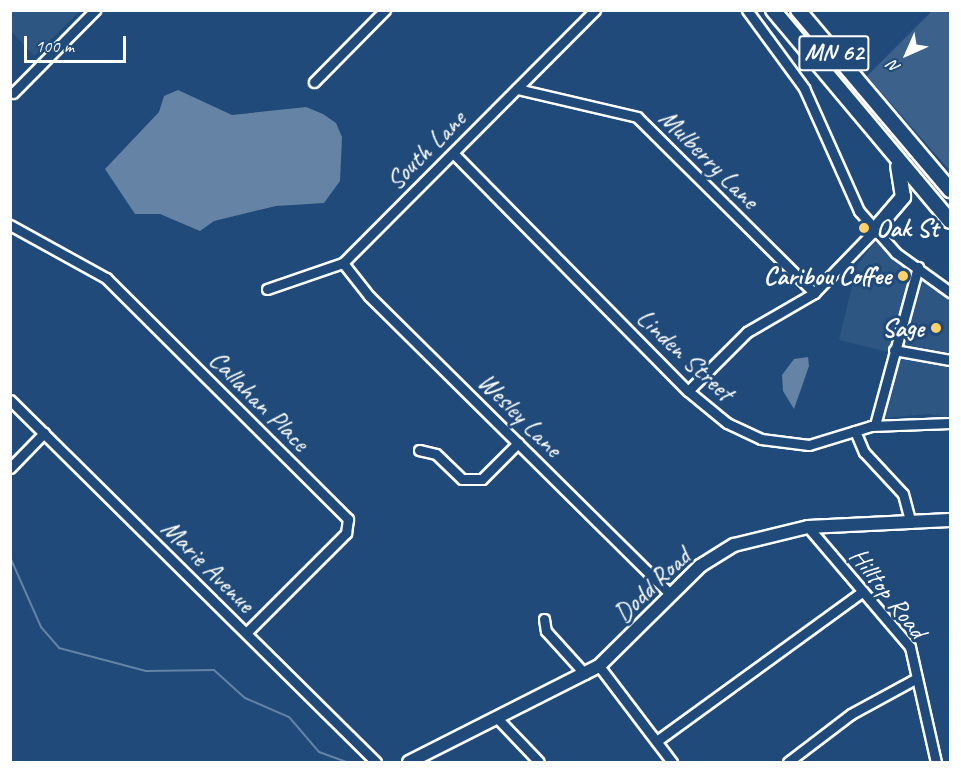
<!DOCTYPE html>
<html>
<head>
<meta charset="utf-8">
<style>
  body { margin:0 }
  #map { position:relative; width:961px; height:773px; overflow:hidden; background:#1f4a7a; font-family:Caveat,sans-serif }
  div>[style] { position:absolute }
  .built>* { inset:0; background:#2e5683 }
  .green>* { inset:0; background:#3c618b }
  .water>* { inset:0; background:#6583a4 }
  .stream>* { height:2px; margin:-1px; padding:0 1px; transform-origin:1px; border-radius:1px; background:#6583a4 }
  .roads { filter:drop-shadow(2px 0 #fff) drop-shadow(-2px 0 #fff) drop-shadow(0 2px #fff) drop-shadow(0 -2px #fff) }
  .minor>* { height:9px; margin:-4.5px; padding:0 4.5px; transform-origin:4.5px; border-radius:4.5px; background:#1f4a7a }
  .major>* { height:12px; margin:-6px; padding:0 6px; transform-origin:6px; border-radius:6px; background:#1f4a7a }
  .highway>* { height:14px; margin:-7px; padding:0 7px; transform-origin:7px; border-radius:7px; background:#1f4a7a }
  .dots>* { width:16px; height:16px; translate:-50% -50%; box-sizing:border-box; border:3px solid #1f4a7a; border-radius:50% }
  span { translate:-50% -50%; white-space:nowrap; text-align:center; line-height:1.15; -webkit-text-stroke:6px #1f4a7a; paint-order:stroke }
  .shield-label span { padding:2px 4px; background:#1f4a7a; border:2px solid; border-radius:4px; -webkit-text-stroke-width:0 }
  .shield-label { font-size:24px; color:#fff; font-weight:700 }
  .street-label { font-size:26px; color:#fff }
  .poi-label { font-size:26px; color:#fff; font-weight:700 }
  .left { translate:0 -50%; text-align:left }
  .right { translate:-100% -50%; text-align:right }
  .frame { position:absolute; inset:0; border:12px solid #fff; pointer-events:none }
  .north { position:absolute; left:877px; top:24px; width:60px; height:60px; -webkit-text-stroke:4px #1f4a7a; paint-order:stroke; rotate:225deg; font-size:16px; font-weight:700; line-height:24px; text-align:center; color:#fff }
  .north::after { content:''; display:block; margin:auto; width:21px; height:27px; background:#fff; clip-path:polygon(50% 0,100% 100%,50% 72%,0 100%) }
  .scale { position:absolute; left:24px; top:36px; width:102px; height:27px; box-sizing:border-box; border:3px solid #fff; border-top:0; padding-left:8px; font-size:18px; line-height:21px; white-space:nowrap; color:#fff; -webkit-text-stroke:4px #1f4a7a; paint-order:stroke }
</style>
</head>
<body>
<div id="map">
  <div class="built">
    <i style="clip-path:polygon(11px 10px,80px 10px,80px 11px,34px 56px,11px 31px)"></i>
    <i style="clip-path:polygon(875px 242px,950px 299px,950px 418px,929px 414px,872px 419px,888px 352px,839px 340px,857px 265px)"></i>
  </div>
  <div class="green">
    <i style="clip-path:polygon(932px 11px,950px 11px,950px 171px,867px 76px)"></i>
  </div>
  <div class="water">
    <i style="clip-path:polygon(178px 90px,232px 115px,306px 107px,323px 114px,336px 123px,342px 137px,340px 181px,324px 203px,276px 206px,214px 221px,200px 231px,160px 214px,135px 214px,105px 169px,159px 112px,164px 96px)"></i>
    <i style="clip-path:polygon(808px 357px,809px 366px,794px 409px,783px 391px,782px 375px,794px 359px)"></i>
  </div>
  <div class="stream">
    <i style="left:10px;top:557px;width:77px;rotate:66.1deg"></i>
    <i style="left:41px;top:627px;width:28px;rotate:49deg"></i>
    <i style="left:59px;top:648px;width:90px;rotate:14.8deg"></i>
    <i style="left:146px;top:671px;width:68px;rotate:-0.8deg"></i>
    <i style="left:214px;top:670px;width:42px;rotate:42.1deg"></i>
    <i style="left:245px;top:698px;width:48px;rotate:23.4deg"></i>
    <i style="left:289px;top:717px;width:46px;rotate:49.4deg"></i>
    <i style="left:319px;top:752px;width:30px;rotate:20deg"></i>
  </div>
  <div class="roads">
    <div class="minor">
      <i style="left:747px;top:10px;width:97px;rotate:53.8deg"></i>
      <i style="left:804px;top:88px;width:135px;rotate:65.9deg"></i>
      <i style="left:859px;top:211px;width:56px;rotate:48.6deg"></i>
      <i style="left:896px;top:253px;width:67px;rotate:35.8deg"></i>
      <i style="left:314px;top:82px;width:101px;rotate:-45.4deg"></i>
      <i style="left:517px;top:89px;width:123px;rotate:13.1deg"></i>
      <i style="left:637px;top:117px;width:250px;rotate:44.8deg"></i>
      <i style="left:13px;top:93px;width:117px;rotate:-45.3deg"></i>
      <i style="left:453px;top:153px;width:334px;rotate:45.4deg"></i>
      <i style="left:688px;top:391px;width:50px;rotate:39.4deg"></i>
      <i style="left:727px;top:423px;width:38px;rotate:25deg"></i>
      <i style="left:761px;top:439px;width:48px;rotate:7.1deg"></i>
      <i style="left:809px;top:445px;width:65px;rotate:-17deg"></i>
      <i style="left:871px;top:426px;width:79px;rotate:-2.2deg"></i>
      <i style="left:10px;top:225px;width:110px;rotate:28.9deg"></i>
      <i style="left:106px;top:278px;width:342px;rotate:44.9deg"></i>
      <i style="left:348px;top:519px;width:14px;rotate:98deg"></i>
      <i style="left:346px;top:533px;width:141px;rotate:135deg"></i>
      <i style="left:343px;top:263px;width:42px;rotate:51.8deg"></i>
      <i style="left:369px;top:296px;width:425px;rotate:44.7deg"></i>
      <i style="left:267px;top:289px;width:80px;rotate:-18.9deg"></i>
      <i style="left:343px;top:263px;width:357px;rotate:-45.1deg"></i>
      <i style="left:894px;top:350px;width:57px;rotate:10.1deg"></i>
      <i style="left:688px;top:391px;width:83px;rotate:-45deg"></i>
      <i style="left:747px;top:332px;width:78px;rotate:-30.2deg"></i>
      <i style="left:814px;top:293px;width:86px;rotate:-45.9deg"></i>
      <i style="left:10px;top:400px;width:515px;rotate:44.69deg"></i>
      <i style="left:875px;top:425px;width:164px;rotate:-74.8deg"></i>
      <i style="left:855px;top:431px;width:23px;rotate:67deg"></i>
      <i style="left:864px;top:452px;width:57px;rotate:47.1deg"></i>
      <i style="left:903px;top:494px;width:30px;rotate:75deg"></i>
      <i style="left:419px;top:450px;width:17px;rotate:13deg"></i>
      <i style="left:436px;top:454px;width:36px;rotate:44deg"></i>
      <i style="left:462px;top:479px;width:20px"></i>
      <i style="left:482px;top:479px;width:51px;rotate:-45deg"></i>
      <i style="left:10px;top:468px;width:49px;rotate:-45.8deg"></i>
      <i style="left:808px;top:527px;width:157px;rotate:49.6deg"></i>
      <i style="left:910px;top:647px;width:118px;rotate:77.3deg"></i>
      <i style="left:544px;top:619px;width:12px;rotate:81deg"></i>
      <i style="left:546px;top:631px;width:58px;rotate:47.8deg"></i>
      <i style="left:599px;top:666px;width:121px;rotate:52.8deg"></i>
      <i style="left:498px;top:719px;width:59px;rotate:46.4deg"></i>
      <i style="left:658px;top:740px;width:253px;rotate:-36deg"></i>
      <i style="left:788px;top:762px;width:79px;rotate:-37.3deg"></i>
      <i style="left:851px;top:714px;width:75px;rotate:-28.6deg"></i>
    </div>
    <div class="major">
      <i style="left:409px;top:762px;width:213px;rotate:-26.8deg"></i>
      <i style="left:599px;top:666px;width:142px;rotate:-44.7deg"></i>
      <i style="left:700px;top:566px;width:40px;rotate:-32deg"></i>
      <i style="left:734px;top:545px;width:76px;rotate:-13.7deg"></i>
      <i style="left:808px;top:527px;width:142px;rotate:-2.8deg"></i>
    </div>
    <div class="highway">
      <i style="left:773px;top:10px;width:275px;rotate:50deg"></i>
      <i style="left:798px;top:10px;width:236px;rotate:49.8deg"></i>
      <i style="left:874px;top:231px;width:45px;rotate:-49.5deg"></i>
      <i style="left:903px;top:197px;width:31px;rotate:-99deg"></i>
    </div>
  </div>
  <div class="dots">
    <i style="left:864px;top:228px;background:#ffd166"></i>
    <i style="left:903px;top:276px;background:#ffd166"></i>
    <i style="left:936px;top:328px;background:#ffd166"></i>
  </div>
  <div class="shield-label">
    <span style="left:834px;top:53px">MN 62</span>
  </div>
  <div class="street-label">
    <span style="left:426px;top:150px;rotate:-45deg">South Lane</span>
    <span style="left:709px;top:159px;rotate:45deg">Mulberry Lane</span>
    <span style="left:685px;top:355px;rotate:43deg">Linden Street</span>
    <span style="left:259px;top:401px;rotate:45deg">Callahan Place</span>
    <span style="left:520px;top:415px;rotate:45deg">Wesley Lane</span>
    <span style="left:208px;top:566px;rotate:45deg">Marie Avenue</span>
    <span style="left:652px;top:585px;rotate:-44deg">Dodd Road</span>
    <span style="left:888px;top:593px;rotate:52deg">Hilltop Road</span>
  </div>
  <div class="poi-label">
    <span class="left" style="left:876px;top:228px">Oak St</span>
    <span class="right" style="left:891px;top:276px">Caribou Coffee</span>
    <span class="right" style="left:924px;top:328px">Sage</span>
  </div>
  <div class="frame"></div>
  <div class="north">N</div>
  <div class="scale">100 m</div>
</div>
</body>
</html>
